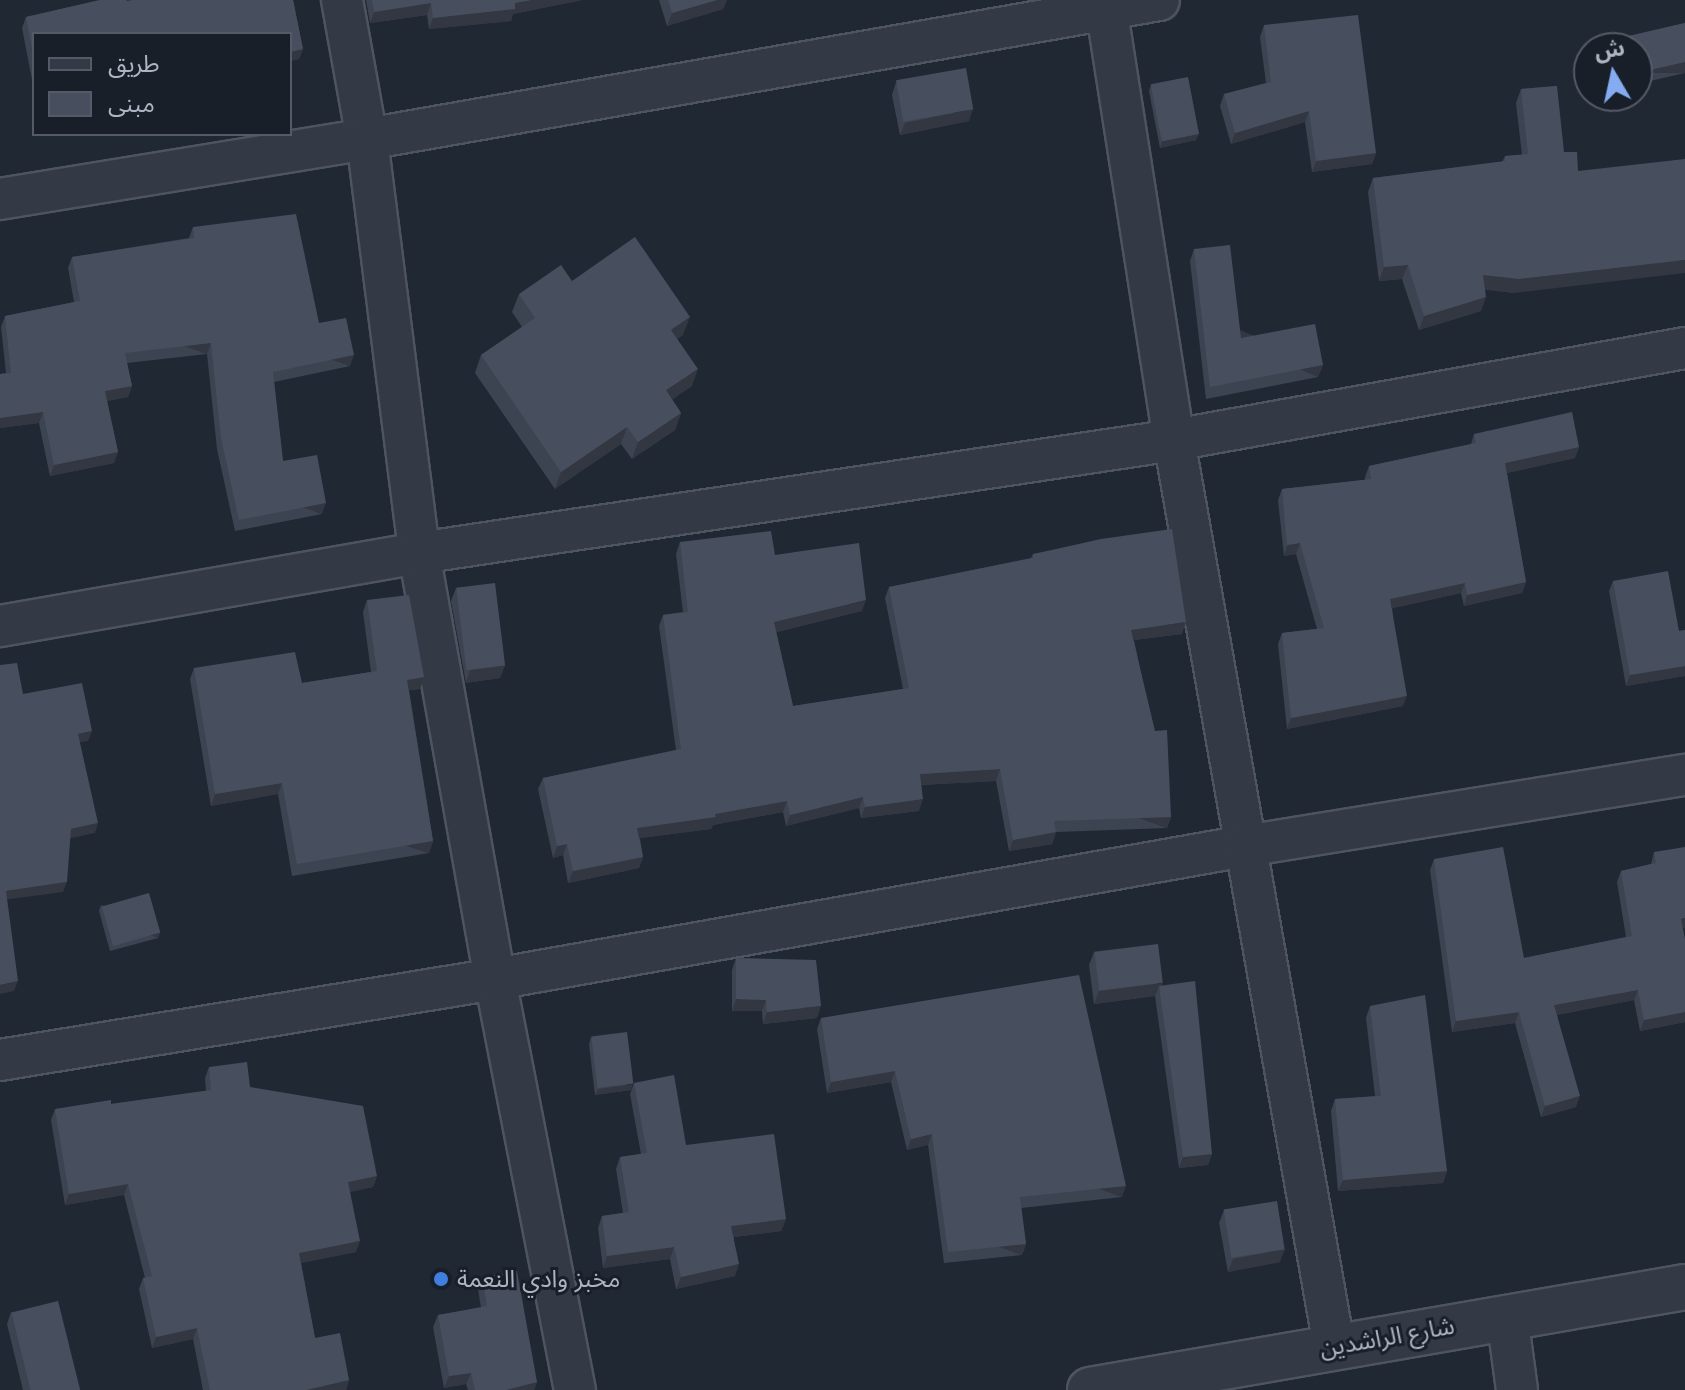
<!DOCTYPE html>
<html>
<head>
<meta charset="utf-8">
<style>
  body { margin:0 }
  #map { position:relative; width:1685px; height:1390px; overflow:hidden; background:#202834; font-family:Arial,"Noto Sans Arabic",sans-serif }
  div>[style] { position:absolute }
  .roads { filter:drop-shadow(2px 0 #4e5560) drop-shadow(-2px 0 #4e5560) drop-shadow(0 2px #4e5560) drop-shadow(0 -2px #4e5560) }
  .minor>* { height:40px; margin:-20px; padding:0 20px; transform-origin:20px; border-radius:20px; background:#343a45 }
  .tertiary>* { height:44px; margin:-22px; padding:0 22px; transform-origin:22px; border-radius:22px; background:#343a45 }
  .wall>* { inset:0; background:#3d4451 }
  .shaded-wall>* { inset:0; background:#323742; transform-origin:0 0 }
  .building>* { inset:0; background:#474f5e; transform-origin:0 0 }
  .dots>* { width:22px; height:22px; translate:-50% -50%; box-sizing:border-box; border:4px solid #191f29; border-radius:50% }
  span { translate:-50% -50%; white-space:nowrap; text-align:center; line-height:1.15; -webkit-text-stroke:6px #191f29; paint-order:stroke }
  .poi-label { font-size:24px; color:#aeb5c2 }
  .left { translate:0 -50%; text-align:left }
  .street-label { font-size:24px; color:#aeb5c2 }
  .legend { position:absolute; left:32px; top:32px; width:260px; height:104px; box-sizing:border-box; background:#191f29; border:2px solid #555b66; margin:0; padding:10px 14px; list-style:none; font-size:24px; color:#aeb5c2 }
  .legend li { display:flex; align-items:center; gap:16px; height:40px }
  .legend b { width:40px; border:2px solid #555b66 }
  .north { position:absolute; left:1573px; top:32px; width:80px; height:80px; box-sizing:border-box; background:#191f29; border:2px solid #555b66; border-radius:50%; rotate:351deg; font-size:22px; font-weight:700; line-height:32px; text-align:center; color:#aeb5c2 }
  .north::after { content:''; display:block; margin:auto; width:28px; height:36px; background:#85abf0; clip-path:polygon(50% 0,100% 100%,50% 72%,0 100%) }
</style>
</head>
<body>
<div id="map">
  <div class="roads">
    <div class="minor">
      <i style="left:342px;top:0;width:141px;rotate:79.8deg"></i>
      <i style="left:367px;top:139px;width:417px;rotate:82.8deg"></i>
      <i style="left:419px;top:553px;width:433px;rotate:79.9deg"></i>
      <i style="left:495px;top:979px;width:419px;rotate:79deg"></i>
      <i style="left:1105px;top:0;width:445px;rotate:81.1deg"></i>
      <i style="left:1174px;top:440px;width:920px;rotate:79.98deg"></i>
      <i style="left:0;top:199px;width:372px;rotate:-9.3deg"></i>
      <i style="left:367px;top:139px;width:804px;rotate:-9.95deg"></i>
      <i style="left:0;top:626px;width:425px;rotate:-9.9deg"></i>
      <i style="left:419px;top:553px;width:763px;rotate:-8.51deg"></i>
      <i style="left:1174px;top:440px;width:519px;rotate:-10.21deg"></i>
      <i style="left:0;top:1060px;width:502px;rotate:-9.29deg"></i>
      <i style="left:495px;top:979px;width:762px;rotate:-10.06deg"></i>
      <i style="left:1245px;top:846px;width:446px;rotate:-9.2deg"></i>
      <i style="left:1507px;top:1316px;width:75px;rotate:82.3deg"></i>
    </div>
    <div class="tertiary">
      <i style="left:1090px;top:1390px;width:604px;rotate:-9.82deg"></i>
    </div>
  </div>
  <div class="wall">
    <i style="clip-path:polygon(100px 0,127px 0,126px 1px,133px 0,293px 0,303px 49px,299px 59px,290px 61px,290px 34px,34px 34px,33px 85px,22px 28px,26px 17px)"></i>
    <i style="clip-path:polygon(366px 0,582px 0,513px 14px,511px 21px,429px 29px,427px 15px,370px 23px)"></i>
    <i style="clip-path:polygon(659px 0,727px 0,723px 9px,667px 26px)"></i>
    <i style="clip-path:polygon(1685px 23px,1685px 73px,1637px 84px,1637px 48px,1625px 47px,1629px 36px)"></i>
    <i style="clip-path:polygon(1264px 25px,1376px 153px,1372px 164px,1312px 172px,1305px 122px,1231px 144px,1220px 106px,1224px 94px,1266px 83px,1260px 37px)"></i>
    <i style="clip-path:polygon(896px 82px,969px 121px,900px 135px,892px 95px)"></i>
    <i style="clip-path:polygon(1151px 85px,1196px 140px,1160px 148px,1149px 91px)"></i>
    <i style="clip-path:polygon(1557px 86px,1514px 293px,1485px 289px,1481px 311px,1419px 330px,1402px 279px,1379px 281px,1368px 192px,1373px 178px,1502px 162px,1505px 156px,1522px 155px,1516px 103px,1521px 89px)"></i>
    <i style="clip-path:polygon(193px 227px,319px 323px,350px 366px,274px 382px,283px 461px,322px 514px,235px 531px,217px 449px,207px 354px,127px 363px,132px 386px,128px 397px,107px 401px,118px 452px,114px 463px,50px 476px,39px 423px,0 428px,0 374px,6px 373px,1px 327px,5px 316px,74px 302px,68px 268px,72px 257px,189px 238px)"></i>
    <i style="clip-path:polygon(1194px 249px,1241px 338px,1323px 365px,1318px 377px,1206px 399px,1190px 261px)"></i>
    <i style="clip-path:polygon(572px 281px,683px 335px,677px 339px,692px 386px,672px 399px,681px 413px,675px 430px,632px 459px,621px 444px,555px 489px,475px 373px,481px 355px,522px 327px,512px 312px,519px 294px)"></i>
    <i style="clip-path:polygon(1474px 434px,1579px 447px,1575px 458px,1507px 473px,1526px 582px,1522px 593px,1464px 606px,1461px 593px,1392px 608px,1403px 706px,1287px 729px,1278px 644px,1282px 633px,1317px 629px,1296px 554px,1284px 556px,1278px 500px,1282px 489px,1365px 480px,1365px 477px,1369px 466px,1471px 444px)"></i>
    <i style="clip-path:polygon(680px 542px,775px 555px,862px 611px,776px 632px,793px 706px,903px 689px,885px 598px,889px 587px,1031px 558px,1033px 554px,1182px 634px,1134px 640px,1171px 817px,1167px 828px,1056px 832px,1052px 844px,1009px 851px,996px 781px,921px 785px,919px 811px,861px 818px,859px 808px,786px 826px,783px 812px,713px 825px,711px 829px,640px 838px,643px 857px,639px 868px,568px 883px,563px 855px,553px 858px,538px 789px,543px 778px,676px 750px,659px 626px,663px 615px,683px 612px,676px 554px)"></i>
    <i style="clip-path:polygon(1613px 581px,1679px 631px,1685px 630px,1685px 676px,1626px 686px,1609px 591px)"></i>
    <i style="clip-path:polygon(456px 588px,505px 665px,500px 678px,466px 683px,451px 601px)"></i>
    <i style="clip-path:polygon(367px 600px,424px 677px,420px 689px,409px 690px,433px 841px,429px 853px,292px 876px,278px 794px,211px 806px,190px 679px,194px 668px,302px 683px,371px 672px,363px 612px)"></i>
    <i style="clip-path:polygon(1654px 852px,1683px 929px,1685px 940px,1685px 1022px,1640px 1031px,1634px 1000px,1557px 1015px,1576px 1107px,1541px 1117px,1515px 1023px,1452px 1032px,1430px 870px,1434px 859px,1524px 958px,1626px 937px,1617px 882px,1621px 871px,1651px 864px)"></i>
    <i style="clip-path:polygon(101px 905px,160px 932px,158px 938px,110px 951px,99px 911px)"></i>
    <i style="clip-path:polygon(1094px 952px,1162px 986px,1212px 1154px,1208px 1165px,1179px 1168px,1155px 996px,1094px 1004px,1089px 965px)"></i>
    <i style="clip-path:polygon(736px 958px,817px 1018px,763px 1024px,762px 1011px,732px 1011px,732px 970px)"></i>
    <i style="clip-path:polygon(1370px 1006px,1447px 1171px,1443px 1183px,1338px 1191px,1331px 1111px,1335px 1099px,1375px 1096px,1366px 1018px)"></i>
    <i style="clip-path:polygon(821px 1018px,1122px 1197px,1021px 1208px,1026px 1244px,1022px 1255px,944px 1263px,928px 1145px,907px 1150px,891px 1082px,827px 1093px,817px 1029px)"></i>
    <i style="clip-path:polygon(591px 1037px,631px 1090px,595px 1095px,589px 1044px)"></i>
    <i style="clip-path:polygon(209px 1067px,250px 1087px,377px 1176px,373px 1187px,350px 1192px,356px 1252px,301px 1263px,315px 1338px,349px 1380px,346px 1390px,203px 1390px,193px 1339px,152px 1348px,139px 1289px,143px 1278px,145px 1278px,124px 1195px,65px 1205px,51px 1120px,55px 1109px,111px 1104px,206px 1091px,205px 1078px)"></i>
    <i style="clip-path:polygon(634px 1083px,686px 1145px,786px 1219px,781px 1231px,734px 1237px,735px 1276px,676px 1289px,670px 1259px,603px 1268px,598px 1228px,602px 1216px,623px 1213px,616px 1169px,620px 1157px,641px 1154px,630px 1094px)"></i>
    <i style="clip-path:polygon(1224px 1210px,1280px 1262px,1228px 1272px,1219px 1223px)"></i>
    <i style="clip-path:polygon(482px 1277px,537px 1382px,534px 1390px,468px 1390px,466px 1384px,444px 1388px,433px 1327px,438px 1315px,481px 1308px,478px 1289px)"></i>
    <i style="clip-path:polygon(11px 1312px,80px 1390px,23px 1390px,7px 1324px)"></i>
  </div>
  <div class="shaded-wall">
    <i style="clip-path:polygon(531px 0,582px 0,513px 14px,511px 21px,429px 29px,433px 18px)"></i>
    <i style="clip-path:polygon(717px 0,727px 0,723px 9px,667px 26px,672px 13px)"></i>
    <i style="clip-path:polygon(431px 3px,427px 15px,370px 23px,374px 12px)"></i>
    <i style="clip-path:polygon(303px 49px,299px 59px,290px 61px,290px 52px)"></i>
    <i style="left:1685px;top:62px;width:11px;height:49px;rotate:90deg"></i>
    <i style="clip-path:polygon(973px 109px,969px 121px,900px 135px,905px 123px)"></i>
    <i style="clip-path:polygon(1309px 111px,1305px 122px,1231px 144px,1235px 133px)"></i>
    <i style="clip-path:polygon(1199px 134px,1196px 140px,1160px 148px,1162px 141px)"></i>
    <i style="clip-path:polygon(1376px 153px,1372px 164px,1312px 172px,1316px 161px)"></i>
    <i style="clip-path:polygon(1685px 260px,1685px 273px,1514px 293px,1478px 289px,1483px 275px)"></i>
    <i style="clip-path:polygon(1408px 265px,1402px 279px,1379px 281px,1384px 267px)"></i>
    <i style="clip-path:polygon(1486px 297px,1481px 311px,1419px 330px,1424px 316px)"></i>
    <i style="clip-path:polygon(690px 317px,683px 335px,665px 347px,671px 330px)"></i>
    <i style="left:211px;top:343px;width:12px;height:87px;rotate:110deg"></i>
    <i style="left:354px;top:355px;width:12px;height:83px;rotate:110deg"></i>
    <i style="left:1323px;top:365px;width:13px;height:115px;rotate:113deg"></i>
    <i style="clip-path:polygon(698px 369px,692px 386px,660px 408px,666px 390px)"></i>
    <i style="clip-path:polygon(132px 386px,128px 397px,101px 402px,105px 391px)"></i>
    <i style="clip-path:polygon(43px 412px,39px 423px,0 428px,0 418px)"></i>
    <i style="clip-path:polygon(681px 413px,675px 430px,632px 459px,638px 442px)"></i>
    <i style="clip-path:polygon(627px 427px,621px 444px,555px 489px,561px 472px)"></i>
    <i style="clip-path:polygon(1579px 447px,1575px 458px,1501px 474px,1505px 463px)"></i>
    <i style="clip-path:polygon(118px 452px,114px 463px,50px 476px,54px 465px)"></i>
    <i style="left:326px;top:503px;width:12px;height:89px;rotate:110deg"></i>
    <i style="clip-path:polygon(1300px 543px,1296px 554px,1284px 556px,1287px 545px)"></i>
    <i style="clip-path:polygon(1526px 582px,1522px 593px,1464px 606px,1467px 595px)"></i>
    <i style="clip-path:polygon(1465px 583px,1461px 593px,1386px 610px,1390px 599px)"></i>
    <i style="clip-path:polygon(866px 600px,862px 611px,770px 634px,774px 622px)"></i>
    <i style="clip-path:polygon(1186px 622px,1182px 634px,1127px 641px,1131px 630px)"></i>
    <i style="clip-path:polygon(505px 665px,500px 678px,466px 683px,470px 670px)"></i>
    <i style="clip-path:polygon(1685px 666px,1685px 676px,1626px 686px,1630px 675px)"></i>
    <i style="clip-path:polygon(424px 677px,420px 689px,403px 691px,407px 680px)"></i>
    <i style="clip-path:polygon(1407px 696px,1403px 706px,1287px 729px,1291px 718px)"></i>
    <i style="clip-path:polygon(92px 731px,88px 741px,75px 743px,78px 734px)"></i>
    <i style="clip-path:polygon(1000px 769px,996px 781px,916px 785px,920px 774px)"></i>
    <i style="clip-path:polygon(282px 783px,278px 794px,211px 806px,215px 794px)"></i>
    <i style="clip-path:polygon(863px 797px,859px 808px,786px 826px,790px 815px)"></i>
    <i style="clip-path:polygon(923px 799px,919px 811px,861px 818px,865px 807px)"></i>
    <i style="clip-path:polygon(787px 801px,783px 812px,713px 825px,711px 829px,633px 839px,637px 828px)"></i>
    <i style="left:1171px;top:817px;width:12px;height:117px;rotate:110deg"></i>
    <i style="clip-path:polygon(98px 823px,95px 833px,67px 839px,71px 829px)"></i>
    <i style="clip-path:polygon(1056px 832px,1052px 844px,1009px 851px,1013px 840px)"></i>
    <i style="left:433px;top:841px;width:13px;height:138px;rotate:108deg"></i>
    <i style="clip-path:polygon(567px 844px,563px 855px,553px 858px,557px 846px)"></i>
    <i style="clip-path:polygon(643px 857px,639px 868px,568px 883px,573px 871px)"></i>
    <i style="clip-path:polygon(67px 882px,63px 892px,3px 900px,6px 891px)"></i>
    <i style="clip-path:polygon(1685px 918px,1685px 928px,1677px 930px,1681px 919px)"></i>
    <i style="left:160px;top:932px;width:6px;height:50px;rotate:108deg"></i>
    <i style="clip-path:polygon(18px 981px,14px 991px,0 994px,0 985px)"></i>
    <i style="clip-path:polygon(1163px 983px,1160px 992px,1159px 986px,1155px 996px,1094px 1004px,1099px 991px)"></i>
    <i style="clip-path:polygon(1638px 990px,1634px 1000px,1551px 1016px,1554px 1005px)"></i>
    <i style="clip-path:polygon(736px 999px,766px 1000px,762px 1011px,732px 1011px)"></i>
    <i style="clip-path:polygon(821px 1006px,817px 1018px,763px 1024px,767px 1012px)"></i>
    <i style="clip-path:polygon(1519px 1012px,1515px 1023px,1452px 1032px,1456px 1021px)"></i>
    <i style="clip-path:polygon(1685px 1012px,1685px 1022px,1640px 1031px,1644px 1020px)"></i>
    <i style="clip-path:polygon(895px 1071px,891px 1082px,827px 1093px,831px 1082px)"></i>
    <i style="clip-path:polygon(633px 1084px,631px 1090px,595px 1095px,598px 1089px)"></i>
    <i style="clip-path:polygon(1580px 1096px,1576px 1107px,1541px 1117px,1545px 1106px)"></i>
    <i style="clip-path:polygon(932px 1134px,928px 1145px,907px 1150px,911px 1139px)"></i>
    <i style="clip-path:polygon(1212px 1154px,1208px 1165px,1179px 1168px,1183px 1157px)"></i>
    <i style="clip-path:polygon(1447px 1171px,1443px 1183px,1338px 1191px,1343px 1180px)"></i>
    <i style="clip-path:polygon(377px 1176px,373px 1187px,344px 1193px,348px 1182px)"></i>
    <i style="clip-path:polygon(128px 1184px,124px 1195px,65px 1205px,69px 1194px)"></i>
    <i style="left:1126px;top:1186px;width:12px;height:107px;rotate:110deg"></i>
    <i style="clip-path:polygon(786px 1219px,781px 1231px,727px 1238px,731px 1226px)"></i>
    <i style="clip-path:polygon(360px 1241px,356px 1252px,295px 1264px,299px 1253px)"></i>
    <i style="left:1026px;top:1244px;width:12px;height:78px;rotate:110deg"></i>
    <i style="clip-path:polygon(674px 1247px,670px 1259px,603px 1268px,607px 1256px)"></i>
    <i style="clip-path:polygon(1285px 1249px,1280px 1262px,1228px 1272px,1233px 1259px)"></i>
    <i style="clip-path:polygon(739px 1264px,735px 1276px,676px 1289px,681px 1277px)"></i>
    <i style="clip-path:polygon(197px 1328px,193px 1339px,152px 1348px,156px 1337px)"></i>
    <i style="clip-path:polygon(471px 1373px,466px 1384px,444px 1388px,449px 1376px)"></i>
    <i style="clip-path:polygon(349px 1380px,346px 1390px,306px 1390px)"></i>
    <i style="clip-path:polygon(537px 1382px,534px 1390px,506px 1390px)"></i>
  </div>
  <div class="building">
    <i style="clip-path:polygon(100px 0,127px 0,126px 1px,133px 0,293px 0,303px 49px,290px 52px,290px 34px,34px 34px,34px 58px,26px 17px)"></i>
    <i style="clip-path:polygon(372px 0,531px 0,515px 3px,515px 9px,433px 18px,431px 3px,374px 12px)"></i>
    <i style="clip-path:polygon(668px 0,717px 0,672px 13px)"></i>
    <i style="clip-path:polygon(1358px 15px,1376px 153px,1316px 161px,1309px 111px,1235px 133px,1224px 94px,1271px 82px,1264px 25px)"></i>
    <i style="clip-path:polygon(1685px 23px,1685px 62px,1637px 73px,1637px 48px,1632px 48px,1629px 36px)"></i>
    <i style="left:966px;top:68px;width:42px;height:71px;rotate:80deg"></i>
    <i style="left:1188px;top:77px;width:58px;height:38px;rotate:79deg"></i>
    <i style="clip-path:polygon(1557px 86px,1564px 152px,1577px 152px,1578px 171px,1685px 159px,1685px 260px,1519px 279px,1483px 275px,1486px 297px,1424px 316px,1408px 265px,1384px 267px,1373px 178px,1505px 161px,1505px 156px,1528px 154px,1521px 89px)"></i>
    <i style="clip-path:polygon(296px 214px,319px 323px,346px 318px,354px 355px,273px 372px,283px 461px,317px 455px,326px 503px,239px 520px,221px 438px,211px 343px,125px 353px,132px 386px,105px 391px,118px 452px,54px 465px,43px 412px,0 418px,0 374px,11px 373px,5px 316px,80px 301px,72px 257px,194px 238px,193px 227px)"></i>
    <i style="clip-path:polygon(635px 237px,690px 317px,671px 330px,698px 369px,666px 390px,681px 413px,638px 442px,627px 427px,561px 472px,481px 355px,535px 318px,519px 294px,561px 265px,572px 281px)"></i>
    <i style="clip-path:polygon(1230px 245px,1241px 338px,1315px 324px,1323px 365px,1210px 387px,1194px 249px)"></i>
    <i style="clip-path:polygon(1572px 412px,1579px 447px,1505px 463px,1526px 582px,1467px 595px,1465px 583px,1390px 599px,1407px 696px,1291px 718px,1282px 633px,1324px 628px,1300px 543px,1287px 545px,1282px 489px,1371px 479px,1369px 466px,1476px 443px,1474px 434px)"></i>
    <i style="clip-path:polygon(1172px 529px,1186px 622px,1131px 630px,1155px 731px,1167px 730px,1171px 817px,1054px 821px,1056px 832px,1013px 840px,1000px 769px,920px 774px,923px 799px,865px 807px,863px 797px,790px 815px,787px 801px,715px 814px,716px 817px,637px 828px,643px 857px,573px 871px,567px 844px,557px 846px,543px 778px,681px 749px,663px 615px,688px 612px,680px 542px,771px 531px,775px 555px,859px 543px,866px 600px,774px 622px,793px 706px,909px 688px,889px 587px,1033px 558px,1033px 554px,1101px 539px)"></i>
    <i style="clip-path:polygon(1668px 571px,1679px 631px,1685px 630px,1685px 666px,1630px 675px,1613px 581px)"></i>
    <i style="left:495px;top:583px;width:83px;height:39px;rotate:83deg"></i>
    <i style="clip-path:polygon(409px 595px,424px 677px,407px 680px,433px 841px,297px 864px,282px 783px,215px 794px,194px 668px,295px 652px,302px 683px,377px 671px,367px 600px)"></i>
    <i style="clip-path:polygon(17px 663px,23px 694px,82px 683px,92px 731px,78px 734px,98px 823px,71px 829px,67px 882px,6px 891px,18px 981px,0 985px,0 665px)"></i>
    <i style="clip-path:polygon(1503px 847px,1524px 958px,1632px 936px,1621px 871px,1656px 863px,1654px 852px,1685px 847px,1685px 918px,1681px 919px,1685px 940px,1685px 1012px,1644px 1020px,1638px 990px,1554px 1005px,1580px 1096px,1545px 1106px,1519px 1012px,1456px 1021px,1434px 859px)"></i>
    <i style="left:149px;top:893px;width:41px;height:49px;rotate:74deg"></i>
    <i style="left:1158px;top:944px;width:39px;height:64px;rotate:83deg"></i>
    <i style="clip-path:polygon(736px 958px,816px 960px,821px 1006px,767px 1012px,766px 1000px,736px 999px)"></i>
    <i style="clip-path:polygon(1079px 975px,1126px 1186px,1020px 1197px,1026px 1244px,948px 1252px,932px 1134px,911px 1139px,895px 1071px,831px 1082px,821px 1018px)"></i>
    <i style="clip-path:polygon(1195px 981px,1212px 1154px,1183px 1157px,1159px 986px)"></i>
    <i style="clip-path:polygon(1425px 995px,1447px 1171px,1343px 1180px,1335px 1099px,1381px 1096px,1370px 1006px)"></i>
    <i style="left:627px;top:1032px;width:52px;height:36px;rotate:83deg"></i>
    <i style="clip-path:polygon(247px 1062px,250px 1087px,363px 1106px,377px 1176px,348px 1182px,360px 1241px,299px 1253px,315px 1338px,340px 1333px,349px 1380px,306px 1390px,210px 1390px,197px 1328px,156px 1337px,143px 1278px,152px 1276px,128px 1184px,69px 1194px,55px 1109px,111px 1100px,111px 1104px,211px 1090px,209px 1067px)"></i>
    <i style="clip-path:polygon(674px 1075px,686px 1145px,774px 1134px,786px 1219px,731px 1226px,739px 1264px,681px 1277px,674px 1247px,607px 1256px,602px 1216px,629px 1212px,620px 1157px,647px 1153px,634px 1083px)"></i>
    <i style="left:1277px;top:1201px;width:49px;height:54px;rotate:81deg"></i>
    <i style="clip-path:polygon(517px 1271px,537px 1382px,506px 1390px,475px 1390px,471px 1373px,449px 1376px,438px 1315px,487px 1306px,482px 1277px)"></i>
    <i style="left:58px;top:1301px;width:92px;height:48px;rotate:76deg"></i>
  </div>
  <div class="dots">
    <i style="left:441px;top:1279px;background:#3f7fe0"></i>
  </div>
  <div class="poi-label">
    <span class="left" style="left:457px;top:1279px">مخبز وادي النعمة</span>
  </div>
  <div class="street-label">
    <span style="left:1387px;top:1337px;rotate:-10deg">شارع الراشدين</span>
  </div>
  <ul class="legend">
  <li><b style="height:10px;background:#343a45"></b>طريق</li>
  <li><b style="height:22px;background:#474f5e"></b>مبنى</li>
  </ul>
  <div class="north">ش</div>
</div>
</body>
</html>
